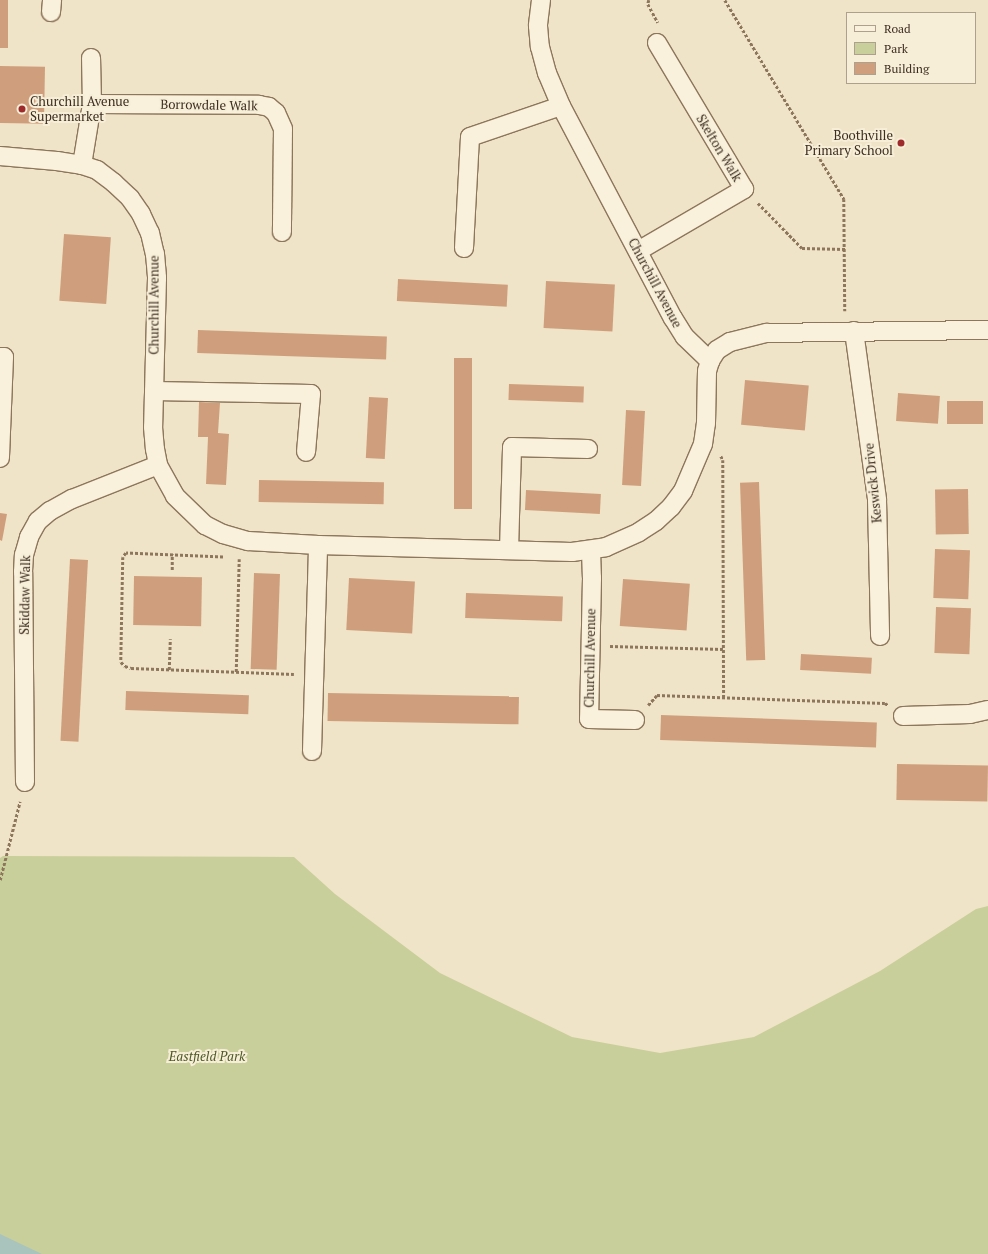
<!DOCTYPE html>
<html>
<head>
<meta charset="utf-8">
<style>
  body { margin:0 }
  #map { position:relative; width:988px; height:1254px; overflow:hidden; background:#f0e4c8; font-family:"PT Serif",serif }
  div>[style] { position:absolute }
  .green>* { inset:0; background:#c9cf9b }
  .water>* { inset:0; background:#a9c4bc }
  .building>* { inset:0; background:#cf9f7d; transform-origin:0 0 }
  .path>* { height:2.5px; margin-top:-1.25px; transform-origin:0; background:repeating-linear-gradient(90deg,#8d765c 0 3px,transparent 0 5px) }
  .roads { filter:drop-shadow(1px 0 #8d765c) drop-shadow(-1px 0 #8d765c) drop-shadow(0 1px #8d765c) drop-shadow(0 -1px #8d765c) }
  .minor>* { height:18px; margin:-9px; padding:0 9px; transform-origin:9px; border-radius:9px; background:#faf1dc }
  .dots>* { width:11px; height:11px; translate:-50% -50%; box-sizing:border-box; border:2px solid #f7eed8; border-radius:50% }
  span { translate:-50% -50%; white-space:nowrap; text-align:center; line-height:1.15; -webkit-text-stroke:4px #f7eed8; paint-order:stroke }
  .poi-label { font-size:13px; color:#3d2e20 }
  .left { translate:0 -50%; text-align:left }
  .right { translate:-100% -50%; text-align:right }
  .street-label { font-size:13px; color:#3d2e20 }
  .park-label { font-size:13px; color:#4d5a26; font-style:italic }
  .legend { position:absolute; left:846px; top:12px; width:130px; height:72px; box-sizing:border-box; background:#f7eed8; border:1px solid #ada18e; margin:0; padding:5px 7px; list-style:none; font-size:12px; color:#3d2e20 }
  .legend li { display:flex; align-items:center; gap:8px; height:20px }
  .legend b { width:20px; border:1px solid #ada18e }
</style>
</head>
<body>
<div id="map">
  <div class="green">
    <i style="clip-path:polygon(3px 856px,294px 857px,335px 894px,440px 973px,572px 1037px,660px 1053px,754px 1037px,880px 971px,976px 909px,988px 906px,988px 1254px,0 1254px,0 858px)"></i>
  </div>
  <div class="water">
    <i style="clip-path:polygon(0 1234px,42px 1254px,0 1254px)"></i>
  </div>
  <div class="building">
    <i style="left:0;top:0;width:8px;height:48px"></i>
    <i style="left:0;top:66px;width:45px;height:57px;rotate:1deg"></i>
    <i style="left:64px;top:234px;width:47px;height:67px;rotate:4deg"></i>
    <i style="left:398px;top:279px;width:110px;height:22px;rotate:3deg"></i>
    <i style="left:546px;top:281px;width:69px;height:47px;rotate:3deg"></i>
    <i style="left:198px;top:330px;width:189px;height:23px;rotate:2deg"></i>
    <i style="left:454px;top:358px;width:18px;height:151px"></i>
    <i style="left:745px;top:380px;width:64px;height:45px;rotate:5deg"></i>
    <i style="left:509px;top:384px;width:75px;height:16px;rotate:2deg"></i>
    <i style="left:898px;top:393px;width:42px;height:28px;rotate:4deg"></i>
    <i style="left:369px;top:397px;width:19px;height:61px;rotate:3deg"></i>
    <i style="left:947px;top:401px;width:36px;height:23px"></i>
    <i style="clip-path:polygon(199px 402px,220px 403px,218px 433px,229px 434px,226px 485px,206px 484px,208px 437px,198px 437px)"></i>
    <i style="left:626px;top:410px;width:19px;height:75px;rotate:3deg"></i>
    <i style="left:259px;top:480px;width:125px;height:22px;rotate:1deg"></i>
    <i style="left:759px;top:482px;width:178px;height:19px;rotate:88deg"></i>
    <i style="left:968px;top:489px;width:45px;height:33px;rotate:89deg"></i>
    <i style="left:526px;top:490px;width:75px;height:20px;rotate:3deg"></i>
    <i style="clip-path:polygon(0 513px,7px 514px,2px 541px,0 540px)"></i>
    <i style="left:935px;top:549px;width:35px;height:49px;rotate:2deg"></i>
    <i style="left:70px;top:559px;width:18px;height:182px;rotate:3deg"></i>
    <i style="left:254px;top:573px;width:26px;height:96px;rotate:2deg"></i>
    <i style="left:134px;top:576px;width:68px;height:49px;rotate:1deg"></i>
    <i style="left:349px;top:578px;width:66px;height:52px;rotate:3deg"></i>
    <i style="left:623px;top:579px;width:67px;height:47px;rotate:4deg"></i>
    <i style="left:466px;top:593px;width:97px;height:25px;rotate:2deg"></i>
    <i style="left:936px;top:607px;width:35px;height:46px;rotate:2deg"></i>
    <i style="left:801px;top:654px;width:71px;height:16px;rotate:3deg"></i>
    <i style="left:126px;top:691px;width:123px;height:19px;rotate:2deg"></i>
    <i style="left:328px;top:693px;width:191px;height:28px;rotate:1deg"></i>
    <i style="left:661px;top:715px;width:216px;height:25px;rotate:2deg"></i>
    <i style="left:897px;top:764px;width:91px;height:36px;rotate:1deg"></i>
  </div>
  <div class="path">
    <i style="left:649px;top:0;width:4px;rotate:104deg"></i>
    <i style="left:648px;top:4px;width:21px;rotate:62deg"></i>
    <i style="left:725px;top:0;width:232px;rotate:59.1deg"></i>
    <i style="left:844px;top:199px;width:112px;rotate:89.5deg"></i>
    <i style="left:758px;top:203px;width:63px;rotate:45.6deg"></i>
    <i style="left:802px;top:248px;width:43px;rotate:1.3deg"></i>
    <i style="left:721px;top:456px;width:4px;rotate:63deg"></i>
    <i style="left:723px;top:460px;width:237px;rotate:89.8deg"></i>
    <i style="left:223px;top:557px;width:97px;rotate:-177.6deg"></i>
    <i style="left:126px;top:553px;width:5px;rotate:127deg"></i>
    <i style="left:123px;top:557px;width:105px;rotate:91.1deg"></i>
    <i style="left:121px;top:662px;width:6px;rotate:45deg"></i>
    <i style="left:125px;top:666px;width:6px;rotate:18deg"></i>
    <i style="left:131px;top:668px;width:163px;rotate:2.1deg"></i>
    <i style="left:172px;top:570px;width:16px;rotate:-90deg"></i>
    <i style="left:610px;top:646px;width:113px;rotate:1.5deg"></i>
    <i style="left:169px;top:670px;width:31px;rotate:-88deg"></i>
    <i style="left:236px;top:672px;width:113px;rotate:-88.5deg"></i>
    <i style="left:648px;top:705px;width:13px;rotate:-48deg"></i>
    <i style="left:657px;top:695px;width:228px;rotate:2deg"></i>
    <i style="left:885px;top:703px;width:4px;rotate:34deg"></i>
    <i style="left:0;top:880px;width:81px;rotate:-75.8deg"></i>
  </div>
  <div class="roads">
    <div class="minor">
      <i style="left:541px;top:0;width:26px;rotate:97deg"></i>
      <i style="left:538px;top:26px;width:21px;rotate:85deg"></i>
      <i style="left:540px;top:47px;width:27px;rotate:75deg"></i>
      <i style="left:547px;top:73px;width:36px;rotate:67deg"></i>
      <i style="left:561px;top:106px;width:240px;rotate:62.2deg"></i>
      <i style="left:673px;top:318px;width:22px;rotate:58deg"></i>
      <i style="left:685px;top:337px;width:35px;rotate:44deg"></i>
      <i style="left:51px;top:12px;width:12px;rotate:-85deg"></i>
      <i style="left:92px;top:104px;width:167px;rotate:0.3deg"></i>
      <i style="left:259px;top:105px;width:10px;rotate:11deg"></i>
      <i style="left:269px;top:107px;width:9px;rotate:41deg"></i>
      <i style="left:276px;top:113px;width:17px;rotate:66deg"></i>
      <i style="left:283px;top:129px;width:103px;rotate:90.6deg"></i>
      <i style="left:0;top:156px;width:57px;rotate:5deg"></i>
      <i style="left:57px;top:161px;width:25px;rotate:9deg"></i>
      <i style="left:82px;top:165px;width:16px;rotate:18deg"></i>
      <i style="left:97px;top:170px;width:21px;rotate:37deg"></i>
      <i style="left:114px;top:183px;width:22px;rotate:43deg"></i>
      <i style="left:130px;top:198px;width:19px;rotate:55deg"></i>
      <i style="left:141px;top:214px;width:21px;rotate:65deg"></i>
      <i style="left:150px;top:233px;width:22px;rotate:77deg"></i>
      <i style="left:155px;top:254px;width:24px;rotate:85deg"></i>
      <i style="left:157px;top:278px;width:149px;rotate:91.5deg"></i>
      <i style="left:153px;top:427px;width:22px;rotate:85deg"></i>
      <i style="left:155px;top:449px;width:16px;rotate:79deg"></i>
      <i style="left:158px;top:465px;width:35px;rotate:61deg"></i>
      <i style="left:175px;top:496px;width:42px;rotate:44deg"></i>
      <i style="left:205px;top:525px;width:20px;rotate:27deg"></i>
      <i style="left:223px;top:534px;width:26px;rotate:16deg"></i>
      <i style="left:248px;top:541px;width:70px;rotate:3.3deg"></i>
      <i style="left:318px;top:545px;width:254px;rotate:1.6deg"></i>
      <i style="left:572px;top:552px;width:34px;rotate:-8deg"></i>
      <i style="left:606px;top:547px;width:36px;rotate:-24deg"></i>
      <i style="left:639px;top:532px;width:20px;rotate:-33deg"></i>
      <i style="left:656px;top:521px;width:21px;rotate:-43deg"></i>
      <i style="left:671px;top:507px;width:20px;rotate:-53deg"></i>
      <i style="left:683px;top:491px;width:51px;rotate:-66.9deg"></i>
      <i style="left:703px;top:444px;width:21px;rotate:-82deg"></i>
      <i style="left:706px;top:423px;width:52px;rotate:-88.9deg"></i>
      <i style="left:707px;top:371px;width:10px;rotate:-73deg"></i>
      <i style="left:710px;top:361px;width:13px;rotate:-58deg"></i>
      <i style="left:717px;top:350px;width:15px;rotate:-32deg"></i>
      <i style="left:730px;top:342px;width:38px;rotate:-14deg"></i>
      <i style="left:767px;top:333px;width:221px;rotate:-0.8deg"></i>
      <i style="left:82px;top:165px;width:62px;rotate:-80.7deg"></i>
      <i style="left:92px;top:104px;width:46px;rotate:-91.2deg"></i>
      <i style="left:464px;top:248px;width:111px;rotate:-86.9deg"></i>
      <i style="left:470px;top:137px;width:96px;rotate:-18.8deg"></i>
      <i style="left:638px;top:251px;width:123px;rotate:-30.3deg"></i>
      <i style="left:744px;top:189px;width:170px;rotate:-120.8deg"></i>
      <i style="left:854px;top:331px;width:171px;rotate:82.2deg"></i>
      <i style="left:877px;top:500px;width:136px;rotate:88.7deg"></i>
      <i style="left:0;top:357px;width:4px"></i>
      <i style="left:4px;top:357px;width:101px;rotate:92.3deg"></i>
      <i style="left:154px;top:391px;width:157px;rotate:1.1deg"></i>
      <i style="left:311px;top:394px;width:58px;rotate:94.9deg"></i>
      <i style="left:509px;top:550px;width:103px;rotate:-88.3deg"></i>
      <i style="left:512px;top:447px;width:76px;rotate:1.5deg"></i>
      <i style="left:591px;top:551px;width:27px;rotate:88deg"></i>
      <i style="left:592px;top:578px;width:141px;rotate:91.2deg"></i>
      <i style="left:589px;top:719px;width:46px;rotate:1.2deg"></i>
      <i style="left:903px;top:716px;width:67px;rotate:-1.7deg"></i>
      <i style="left:970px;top:714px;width:18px;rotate:-13deg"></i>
      <i style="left:312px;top:751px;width:206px;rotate:-88.3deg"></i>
      <i style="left:25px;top:782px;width:210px;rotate:-90.5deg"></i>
      <i style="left:23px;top:572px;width:17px;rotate:-87deg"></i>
      <i style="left:24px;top:555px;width:19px;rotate:-74deg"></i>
      <i style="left:29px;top:537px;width:18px;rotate:-61deg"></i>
      <i style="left:38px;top:521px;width:16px;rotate:-40deg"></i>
      <i style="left:50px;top:511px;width:25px;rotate:-29deg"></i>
      <i style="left:72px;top:499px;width:92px;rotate:-21.6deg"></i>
    </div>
  </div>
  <div class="dots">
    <i style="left:22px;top:109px;background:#9e2a2b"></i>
    <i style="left:901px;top:143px;background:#9e2a2b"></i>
  </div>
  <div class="poi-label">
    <span class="left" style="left:30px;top:109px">Churchill Avenue<br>Supermarket</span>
    <span class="right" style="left:893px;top:143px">Boothville<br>Primary School</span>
  </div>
  <div class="street-label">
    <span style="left:209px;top:105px;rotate:1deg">Borrowdale Walk</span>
    <span style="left:719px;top:148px;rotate:59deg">Skelton Walk</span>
    <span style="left:655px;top:283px;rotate:62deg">Churchill Avenue</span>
    <span style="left:154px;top:305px;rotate:-90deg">Churchill Avenue</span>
    <span style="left:873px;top:483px;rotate:-96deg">Keswick Drive</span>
    <span style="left:25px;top:595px;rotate:-89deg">Skiddaw Walk</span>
    <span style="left:590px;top:658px;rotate:-89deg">Churchill Avenue</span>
  </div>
  <div class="park-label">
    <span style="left:207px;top:1056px">Eastfield Park</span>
  </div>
  <ul class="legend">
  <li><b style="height:5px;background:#faf1dc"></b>Road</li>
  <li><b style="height:11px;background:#c9cf9b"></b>Park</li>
  <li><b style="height:11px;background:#cf9f7d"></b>Building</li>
  </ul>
</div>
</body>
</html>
